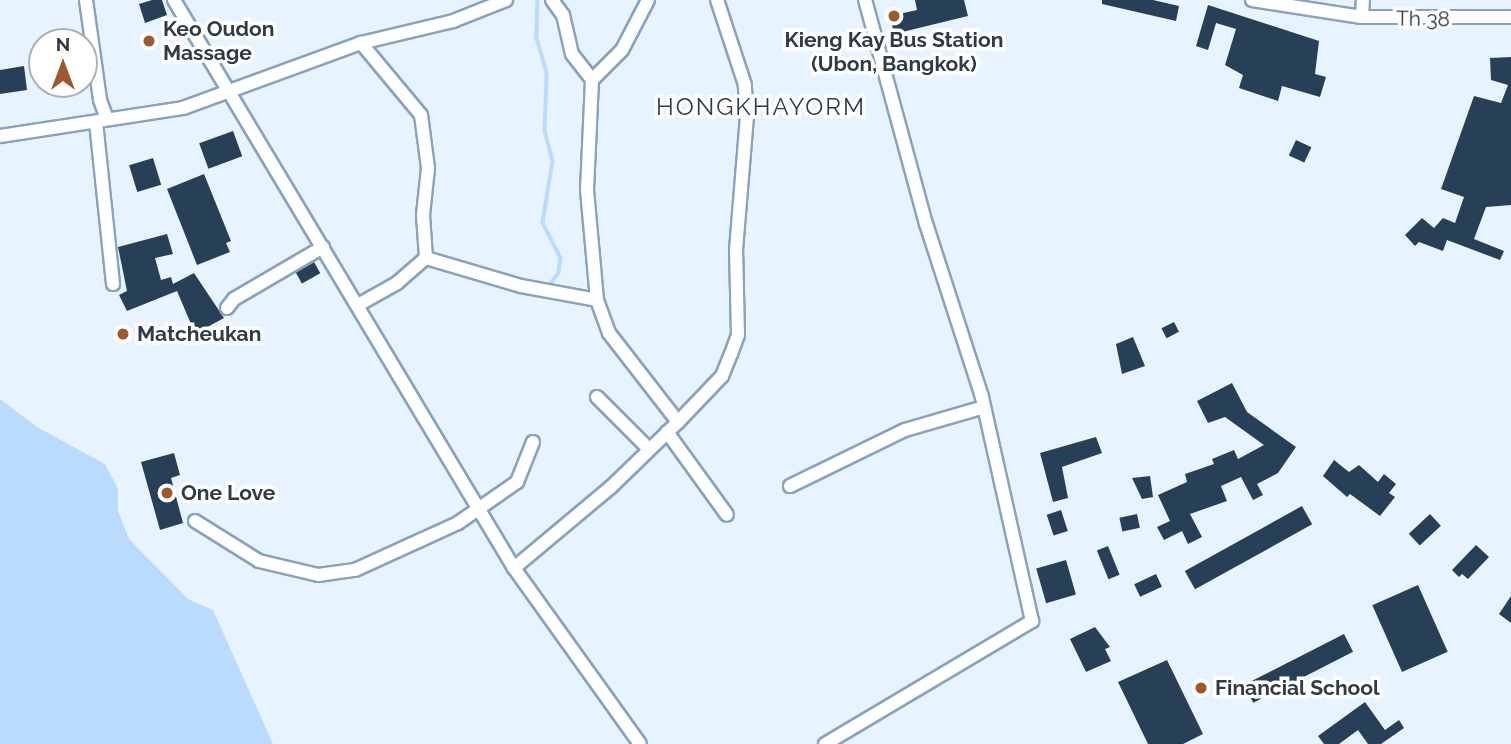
<!DOCTYPE html>
<html>
<head>
<meta charset="utf-8">
<style>
  body { margin:0 }
  #map { position:relative; width:1511px; height:744px; overflow:hidden; background:#e7f3fe; font-family:Raleway,sans-serif }
  div>[style] { position:absolute }
  .water>* { inset:0; background:#badbfb }
  .stream>* { height:3.5px; margin:-1.75px; padding:0 1.75px; transform-origin:1.75px; border-radius:1.75px; background:#badbfb }
  .building>* { inset:0; background:#284057; transform-origin:0 0 }
  .roads { filter:drop-shadow(2px 0 #88a3be) drop-shadow(-2px 0 #88a3be) drop-shadow(0 2px #88a3be) drop-shadow(0 -2px #88a3be) }
  .minor>* { height:12px; margin:-6px; padding:0 6px; transform-origin:6px; border-radius:6px; background:#fff }
  .dots>* { width:19px; height:19px; translate:-50% -50%; box-sizing:border-box; border:4px solid #fff; border-radius:50% }
  span { translate:-50% -50%; white-space:nowrap; text-align:center; line-height:1.15; -webkit-text-stroke:7px #fff; paint-order:stroke }
  .street-label { font-size:21px; color:#303b46 }
  .poi-label { font-size:21px; color:#303b46; font-weight:700 }
  .left { translate:0 -50%; text-align:left }
  .quarter-label { font-size:24px; color:#303b46; letter-spacing:2px }
  .north { position:absolute; left:28px; top:28px; width:70px; height:70px; box-sizing:border-box; background:#fff; border:2px solid #acb1b5; border-radius:50%; rotate:0deg; font-size:19px; font-weight:700; line-height:28px; text-align:center; color:#303b46 }
  .north::after { content:''; display:block; margin:auto; width:24px; height:32px; background:#9d582c; clip-path:polygon(50% 0,100% 100%,50% 72%,0 100%) }
</style>
</head>
<body>
<div id="map">
  <div class="water">
    <i style="clip-path:polygon(0 399px,37px 427px,105px 464px,118px 489px,118px 511px,129px 539px,188px 599px,213px 610px,273px 744px,0 744px)"></i>
  </div>
  <div class="stream">
    <i style="left:538px;top:2px;width:36px;rotate:92deg"></i>
    <i style="left:537px;top:38px;width:37px;rotate:74deg"></i>
    <i style="left:547px;top:74px;width:57px;rotate:92deg"></i>
    <i style="left:545px;top:131px;width:31px;rotate:75deg"></i>
    <i style="left:553px;top:161px;width:63px;rotate:99.2deg"></i>
    <i style="left:543px;top:223px;width:39px;rotate:63deg"></i>
    <i style="left:561px;top:258px;width:15px;rotate:98deg"></i>
    <i style="left:559px;top:273px;width:17px;rotate:126deg"></i>
  </div>
  <div class="building">
    <i style="clip-path:polygon(152px 0,162px 0,167px 15px,145px 23px,139px 4px)"></i>
    <i style="clip-path:polygon(915px 0,964px 0,968px 16px,894px 34px,890px 16px,917px 10px)"></i>
    <i style="clip-path:polygon(1102px 0,1153px 0,1179px 6px,1176px 21px,1102px 4px)"></i>
    <i style="clip-path:polygon(1208px 5px,1319px 41px,1315px 74px,1326px 77px,1320px 97px,1282px 86px,1278px 101px,1239px 88px,1243px 75px,1225px 65px,1236px 29px,1216px 23px,1208px 50px,1196px 46px)"></i>
    <i style="clip-path:polygon(1511px 57px,1511px 205px,1486px 207px,1474px 239px,1504px 251px,1500px 260px,1447px 240px,1443px 251px,1419px 242px,1415px 246px,1405px 235px,1422px 218px,1434px 228px,1443px 218px,1455px 223px,1464px 197px,1441px 189px,1474px 96px,1501px 103px,1508px 85px,1491px 80px,1490px 58px)"></i>
    <i style="clip-path:polygon(24px 66px,27px 90px,0 94px,0 70px)"></i>
    <i style="left:233px;top:131px;width:27px;height:36px;rotate:70deg"></i>
    <i style="left:1296px;top:140px;width:17px;height:17px;rotate:25deg"></i>
    <i style="left:153px;top:158px;width:28px;height:25px;rotate:73deg"></i>
    <i style="clip-path:polygon(204px 174px,231px 241px,226px 243px,230px 252px,197px 265px,167px 189px)"></i>
    <i style="clip-path:polygon(167px 234px,173px 254px,155px 258px,161px 280px,171px 277px,173px 284px,194px 273px,224px 318px,178px 343px,173px 332px,191px 324px,177px 291px,127px 311px,119px 295px,127px 291px,118px 247px)"></i>
    <i style="left:314px;top:262px;width:13px;height:21px;rotate:61deg"></i>
    <i style="left:1174px;top:322px;width:11px;height:14px;rotate:63deg"></i>
    <i style="clip-path:polygon(1133px 337px,1145px 366px,1122px 374px,1116px 344px)"></i>
    <i style="clip-path:polygon(1232px 383px,1247px 412px,1296px 447px,1278px 473px,1257px 484px,1263px 495px,1253px 500px,1241px 477px,1221px 486px,1227px 501px,1190px 514px,1202px 537px,1188px 544px,1182px 531px,1164px 540px,1157px 527px,1170px 521px,1158px 495px,1187px 482px,1185px 474px,1214px 464px,1212px 459px,1234px 450px,1238px 459px,1264px 445px,1225px 417px,1208px 423px,1197px 401px)"></i>
    <i style="clip-path:polygon(1096px 437px,1102px 453px,1062px 467px,1068px 498px,1053px 502px,1040px 453px)"></i>
    <i style="clip-path:polygon(174px 453px,180px 475px,171px 478px,183px 523px,160px 530px,141px 462px)"></i>
    <i style="clip-path:polygon(1334px 460px,1349px 472px,1359px 465px,1378px 482px,1384px 474px,1396px 484px,1389px 493px,1395px 497px,1380px 516px,1350px 494px,1347px 497px,1323px 476px)"></i>
    <i style="clip-path:polygon(1150px 476px,1153px 497px,1142px 499px,1132px 478px)"></i>
    <i style="left:1302px;top:506px;width:21px;height:134px;rotate:61deg"></i>
    <i style="left:1061px;top:510px;width:22px;height:15px;rotate:72deg"></i>
    <i style="left:1137px;top:514px;width:14px;height:18px;rotate:78deg"></i>
    <i style="left:1430px;top:514px;width:16px;height:29px;rotate:47deg"></i>
    <i style="clip-path:polygon(1476px 545px,1489px 557px,1468px 579px,1462px 574px,1459px 577px,1452px 570px)"></i>
    <i style="left:1108px;top:546px;width:31px;height:12px;rotate:68deg"></i>
    <i style="left:1066px;top:560px;width:36px;height:31px;rotate:74deg"></i>
    <i style="left:1156px;top:574px;width:14px;height:24px;rotate:65deg"></i>
    <i style="left:1418px;top:585px;width:73px;height:50px;rotate:66deg"></i>
    <i style="clip-path:polygon(1511px 596px,1511px 623px,1499px 614px)"></i>
    <i style="clip-path:polygon(1095px 627px,1110px 647px,1105px 649px,1111px 661px,1086px 672px,1070px 639px)"></i>
    <i style="left:1344px;top:634px;width:20px;height:112px;rotate:63deg"></i>
    <i style="clip-path:polygon(1167px 660px,1203px 734px,1183px 744px,1148px 744px,1118px 682px)"></i>
    <i style="clip-path:polygon(1365px 702px,1385px 730px,1399px 720px,1404px 728px,1381px 744px,1368px 744px,1358px 730px,1339px 744px,1324px 744px,1318px 736px)"></i>
  </div>
  <div class="roads">
    <div class="minor">
      <i style="left:86px;top:0;width:101px;rotate:82deg"></i>
      <i style="left:100px;top:100px;width:20px;rotate:70deg"></i>
      <i style="left:174px;top:0;width:662px;rotate:59.1deg"></i>
      <i style="left:514px;top:568px;width:216px;rotate:54.4deg"></i>
      <i style="left:552px;top:0;width:19px;rotate:54deg"></i>
      <i style="left:563px;top:15px;width:40px;rotate:77deg"></i>
      <i style="left:572px;top:54px;width:33px;rotate:52deg"></i>
      <i style="left:592px;top:80px;width:42px;rotate:-45deg"></i>
      <i style="left:622px;top:50px;width:56px;rotate:-62.5deg"></i>
      <i style="left:1252px;top:0;width:111px;rotate:8.8deg"></i>
      <i style="left:1362px;top:17px;width:149px"></i>
      <i style="left:1362px;top:17px;width:17px;rotate:-87deg"></i>
      <i style="left:592px;top:80px;width:110px;rotate:92.6deg"></i>
      <i style="left:587px;top:190px;width:110px;rotate:84.8deg"></i>
      <i style="left:597px;top:300px;width:35px;rotate:70deg"></i>
      <i style="left:609px;top:333px;width:113px;rotate:52.2deg"></i>
      <i style="left:96px;top:122px;width:163px;rotate:84deg"></i>
      <i style="left:0;top:136px;width:185px;rotate:-8.7deg"></i>
      <i style="left:183px;top:108px;width:189px;rotate:-20.1deg"></i>
      <i style="left:361px;top:43px;width:95px;rotate:-13.4deg"></i>
      <i style="left:453px;top:21px;width:57px;rotate:-21.6deg"></i>
      <i style="left:426px;top:258px;width:99px;rotate:16.4deg"></i>
      <i style="left:521px;top:286px;width:77px;rotate:10.4deg"></i>
      <i style="left:358px;top:305px;width:45px;rotate:-29.4deg"></i>
      <i style="left:397px;top:283px;width:38px;rotate:-41deg"></i>
      <i style="left:426px;top:258px;width:43px;rotate:-94deg"></i>
      <i style="left:423px;top:215px;width:47px;rotate:-83.9deg"></i>
      <i style="left:428px;top:168px;width:53px;rotate:-97.5deg"></i>
      <i style="left:421px;top:115px;width:94px;rotate:-129.8deg"></i>
      <i style="left:227px;top:308px;width:11px;rotate:-52deg"></i>
      <i style="left:234px;top:299px;width:103px;rotate:-30.3deg"></i>
      <i style="left:597px;top:397px;width:72px;rotate:45deg"></i>
      <i style="left:667px;top:432px;width:102px;rotate:54.1deg"></i>
      <i style="left:790px;top:486px;width:128px;rotate:-26deg"></i>
      <i style="left:905px;top:430px;width:82px;rotate:-16.2deg"></i>
      <i style="left:195px;top:521px;width:75px;rotate:32deg"></i>
      <i style="left:259px;top:561px;width:61px;rotate:13.3deg"></i>
      <i style="left:318px;top:575px;width:37px;rotate:-8deg"></i>
      <i style="left:355px;top:570px;width:113px;rotate:-24.5deg"></i>
      <i style="left:458px;top:523px;width:72px;rotate:-34.8deg"></i>
      <i style="left:517px;top:482px;width:43px;rotate:-68.2deg"></i>
      <i style="left:514px;top:568px;width:126px;rotate:-39.9deg"></i>
      <i style="left:611px;top:487px;width:93px;rotate:-44.1deg"></i>
      <i style="left:678px;top:422px;width:64px;rotate:-46.3deg"></i>
      <i style="left:722px;top:376px;width:24px;rotate:-68deg"></i>
      <i style="left:731px;top:354px;width:20px;rotate:-70deg"></i>
      <i style="left:738px;top:335px;width:85px;rotate:-91.3deg"></i>
      <i style="left:736px;top:250px;width:133px;rotate:-85.3deg"></i>
      <i style="left:747px;top:117px;width:32px;rotate:-94deg"></i>
      <i style="left:745px;top:85px;width:89px;rotate:-108.2deg"></i>
      <i style="left:825px;top:744px;width:241px;rotate:-30.7deg"></i>
      <i style="left:1032px;top:621px;width:230px;rotate:-102.6deg"></i>
      <i style="left:982px;top:397px;width:182px;rotate:-107.9deg"></i>
      <i style="left:926px;top:224px;width:232px;rotate:-105.2deg"></i>
    </div>
  </div>
  <div class="dots">
    <i style="left:894px;top:16px;background:#9d582c"></i>
    <i style="left:149px;top:41px;background:#9d582c"></i>
    <i style="left:123px;top:334px;background:#9d582c"></i>
    <i style="left:167px;top:493px;background:#9d582c"></i>
    <i style="left:1201px;top:688px;background:#9d582c"></i>
  </div>
  <div class="street-label">
    <span style="left:1423px;top:19px;rotate:1deg">Th 38</span>
  </div>
  <div class="poi-label">
    <span class="left" style="left:163px;top:41px">Keo Oudon<br>Massage</span>
    <span style="left:894px;top:52px">Kieng Kay Bus Station<br>(Ubon, Bangkok)</span>
    <span class="left" style="left:137px;top:334px">Matcheukan</span>
    <span class="left" style="left:181px;top:493px">One Love</span>
    <span class="left" style="left:1215px;top:688px">Financial School</span>
  </div>
  <div class="quarter-label">
    <span style="left:761px;top:107px">HONGKHAYORM</span>
  </div>
  <div class="north">N</div>
</div>
</body>
</html>
